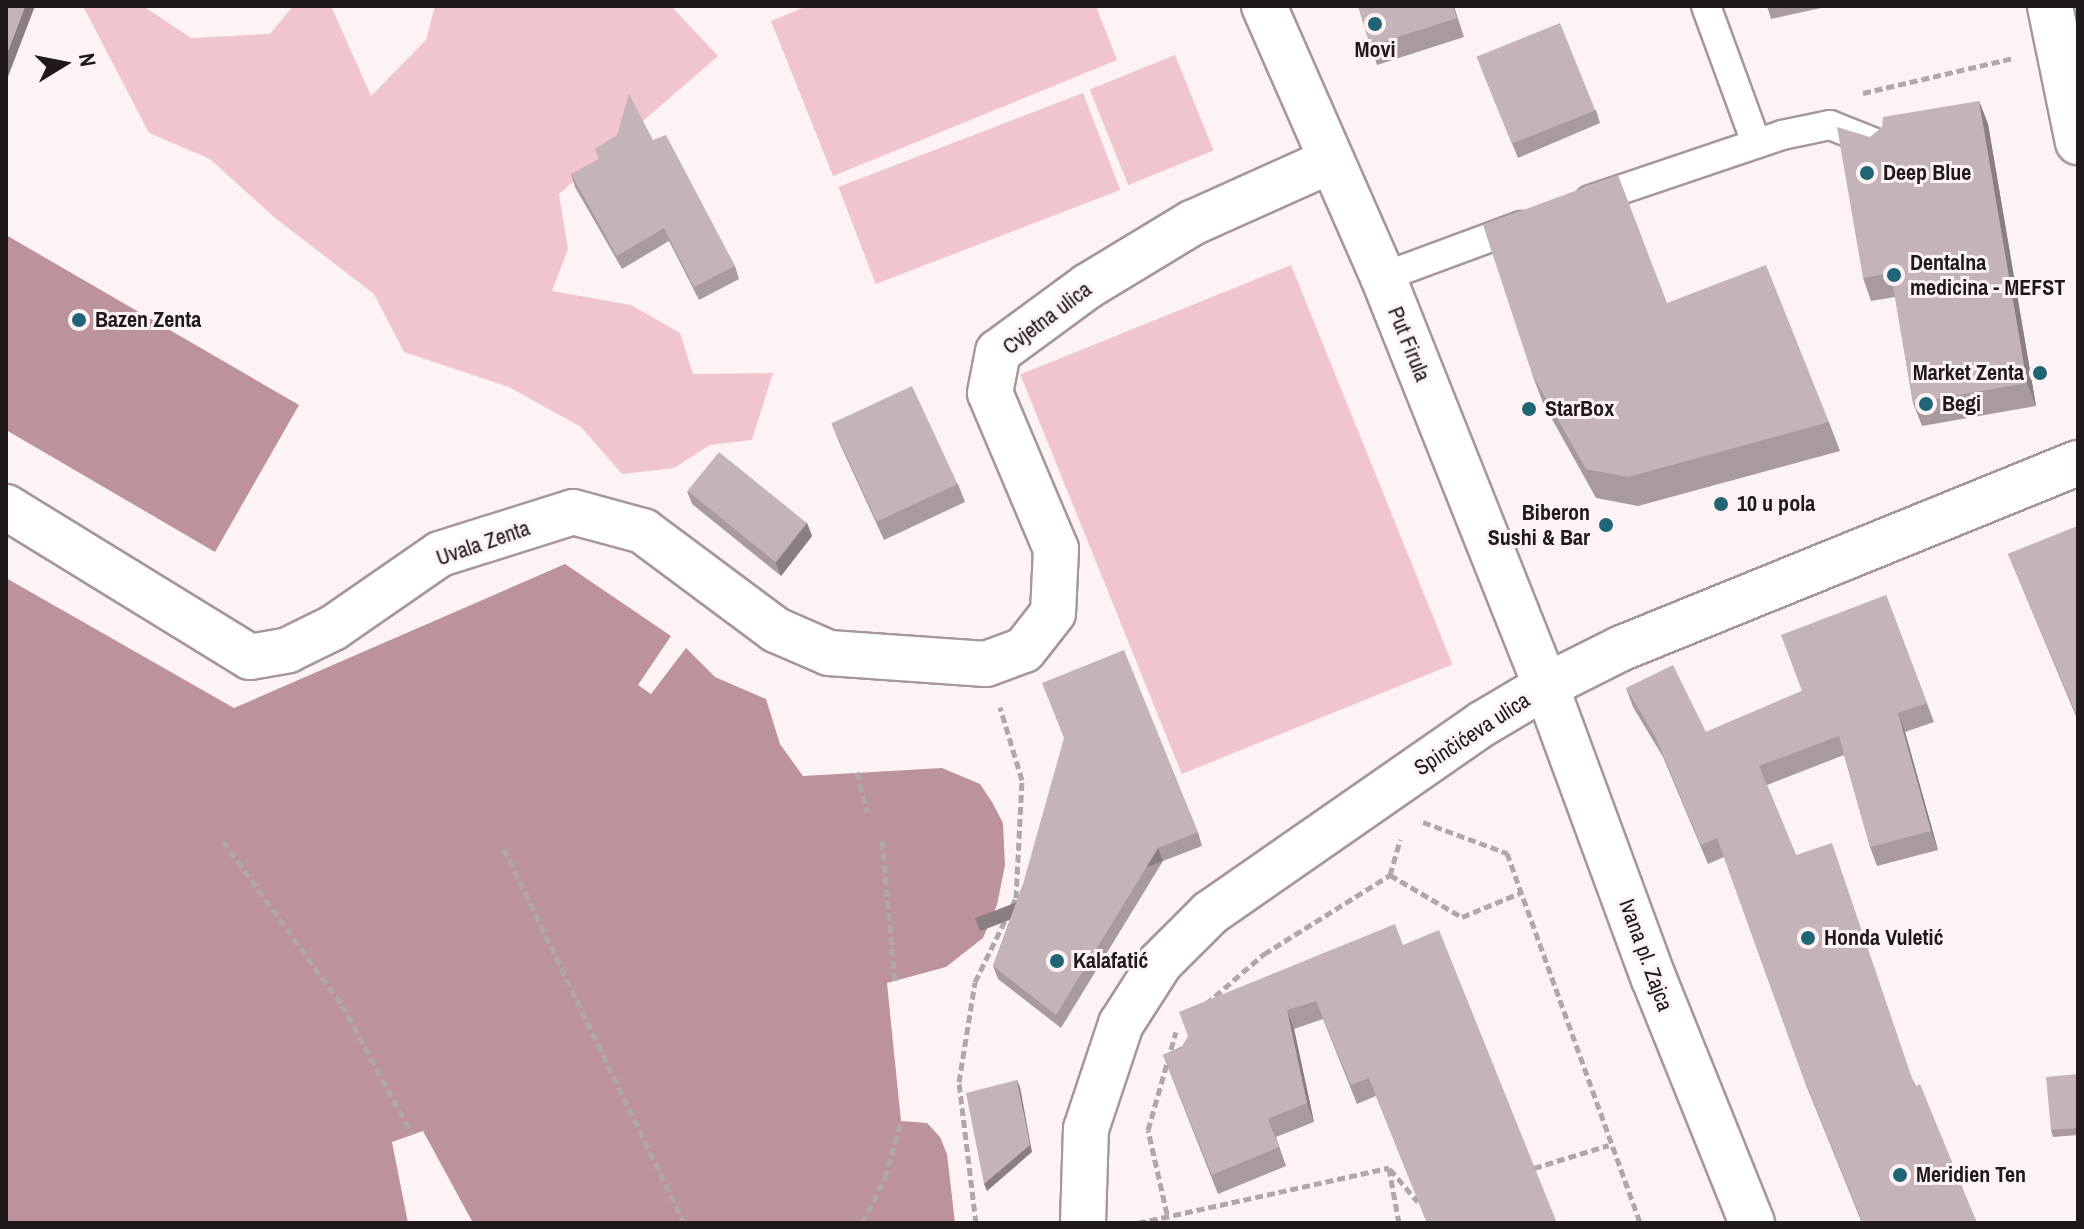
<!DOCTYPE html>
<html>
<head>
<meta charset="utf-8">
<style>
  body { margin:0 }
  #map { position:relative; width:2084px; height:1229px; overflow:hidden; background:#fef3f4; font-family:"Archivo Narrow",sans-serif }
  div>[style] { position:absolute }
  .green>* { inset:0; background:#f0c5cd; transform-origin:0 0 }
  .water>* { inset:0; background:#bd939b }
  .path>* { height:5px; margin-top:-2.5px; transform-origin:0; background:repeating-linear-gradient(90deg,#b0a7a8 0 8px,transparent 0 12px) }
  .roads { filter:drop-shadow(2px 0 #a7979a) drop-shadow(-2px 0 #a7979a) drop-shadow(0 2px #a7979a) drop-shadow(0 -2px #a7979a) }
  .service>* { height:28px; margin:-14px; padding:0 14px; transform-origin:14px; border-radius:14px; background:#fff }
  .minor>* { height:44px; margin:-22px; padding:0 22px; transform-origin:22px; border-radius:22px; background:#fff }
  .tertiary>* { height:44px; margin:-22px; padding:0 22px; transform-origin:22px; border-radius:22px; background:#fff }
  .wall>* { inset:0; background:#a99b9d }
  .shaded-wall>* { inset:0; background:#8a7e80; transform-origin:0 0 }
  .building>* { inset:0; background:#c5b4b7; transform-origin:0 0 }
  .dots>* { width:22px; height:22px; translate:-50% -50%; box-sizing:border-box; border:4px solid #fef3f4; border-radius:50% }
  span { translate:-50% -50%; white-space:nowrap; text-align:center; line-height:1.15; -webkit-text-stroke:6px #fef3f4; paint-order:stroke }
  .poi-label { font-size:22px; color:#1f191a; font-weight:700 }
  .left { translate:0 -50%; text-align:left }
  .right { translate:-100% -50%; text-align:right }
  .street-label { font-size:22px; color:#1f191a }
  .frame { position:absolute; inset:0; border:8px solid #1f191a; pointer-events:none }
  .north { position:absolute; left:24px; top:24px; width:80px; height:80px; -webkit-text-stroke:6px #fef3f4; paint-order:stroke; rotate:80deg; font-size:22px; font-weight:700; line-height:32px; text-align:center; color:#1f191a }
  .north::after { content:''; display:block; margin:auto; width:28px; height:36px; background:#1f191a; clip-path:polygon(50% 0,100% 100%,50% 72%,0 100%) }
</style>
</head>
<body>
<div id="map">
  <div class="green">
    <i style="clip-path:polygon(83px 6px,143px 6px,191px 38px,270px 34px,293px 6px,331px 6px,371px 96px,426px 40px,435px 6px,671px 6px,718px 56px,559px 194px,568px 249px,552px 291px,631px 305px,680px 333px,693px 374px,773px 373px,752px 440px,710px 445px,674px 468px,622px 474px,581px 427px,509px 387px,404px 352px,374px 294px,274px 217px,210px 159px,149px 133px)"></i>
    <i style="clip-path:polygon(807px 6px,1096px 6px,1117px 60px,833px 176px,771px 21px)"></i>
    <i style="left:1175px;top:55px;width:103px;height:92px;rotate:68deg"></i>
    <i style="left:1083px;top:93px;width:104px;height:262px;rotate:69deg"></i>
    <i style="left:1291px;top:265px;width:431px;height:292px;rotate:68deg"></i>
  </div>
  <div class="water">
    <i style="clip-path:polygon(6px 235px,299px 405px,215px 552px,6px 430px)"></i>
    <i style="clip-path:polygon(565px 564px,671px 636px,638px 685px,651px 694px,686px 648px,715px 677px,766px 699px,780px 744px,803px 776px,942px 768px,980px 784px,992px 802px,1003px 823px,1005px 865px,997px 905px,983px 938px,946px 967px,887px 983px,901px 1121px,927px 1123px,940px 1137px,947px 1154px,955px 1223px,473px 1223px,423px 1131px,392px 1142px,408px 1223px,6px 1223px,6px 578px,234px 708px)"></i>
  </div>
  <div class="path">
    <i style="left:1863px;top:93px;width:154px;rotate:-13.1deg"></i>
    <i style="left:857px;top:772px;width:41px;rotate:76deg"></i>
    <i style="left:1423px;top:822px;width:90px;rotate:20.3deg"></i>
    <i style="left:1507px;top:853px;width:393px;rotate:70.2deg"></i>
    <i style="left:223px;top:841px;width:203px;rotate:54deg"></i>
    <i style="left:342px;top:1005px;width:147px;rotate:61.5deg"></i>
    <i style="left:882px;top:841px;width:141px;rotate:84.7deg"></i>
    <i style="left:504px;top:849px;width:415px;rotate:64.3deg"></i>
    <i style="left:1390px;top:875px;width:37px;rotate:-74deg"></i>
    <i style="left:1206px;top:1004px;width:77px;rotate:-40.8deg"></i>
    <i style="left:1264px;top:954px;width:149px;rotate:-32.1deg"></i>
    <i style="left:1390px;top:875px;width:83px;rotate:30.3deg"></i>
    <i style="left:1462px;top:917px;width:63px;rotate:-22.5deg"></i>
    <i style="left:1534px;top:1168px;width:78px;rotate:-17deg"></i>
    <i style="left:1390px;top:1169px;width:43px;rotate:49.7deg"></i>
    <i style="left:1167px;top:1214px;width:86px;rotate:-102.7deg"></i>
    <i style="left:1148px;top:1130px;width:102px;rotate:-74.1deg"></i>
    <i style="left:862px;top:1223px;width:51px;rotate:-62.9deg"></i>
    <i style="left:885px;top:1178px;width:58px;rotate:-74.1deg"></i>
    <i style="left:976px;top:1223px;width:142px;rotate:-96.9deg"></i>
    <i style="left:959px;top:1082px;width:101px;rotate:-80.9deg"></i>
    <i style="left:975px;top:982px;width:93px;rotate:-64deg"></i>
    <i style="left:1016px;top:898px;width:118px;rotate:-87.1deg"></i>
    <i style="left:1022px;top:780px;width:76px;rotate:-106.8deg"></i>
    <i style="left:1138px;top:1223px;width:257px;rotate:-12.4deg"></i>
    <i style="left:1389px;top:1168px;width:56px;rotate:79.7deg"></i>
  </div>
  <div class="roads">
    <div class="service">
      <i style="left:1706px;top:6px;width:146px;rotate:69.9deg"></i>
      <i style="left:1590px;top:200px;width:203px;rotate:-18.7deg"></i>
      <i style="left:1782px;top:135px;width:49px;rotate:-11.8deg"></i>
      <i style="left:1830px;top:125px;width:46px;rotate:21.6deg"></i>
      <i style="left:1383px;top:277px;width:147px;rotate:-20.3deg"></i>
    </div>
    <div class="minor">
      <i style="left:2050px;top:6px;width:139px;rotate:78.4deg"></i>
      <i style="left:6px;top:507px;width:286px;rotate:31.6deg"></i>
      <i style="left:250px;top:657px;width:39px;rotate:-10deg"></i>
      <i style="left:288px;top:650px;width:50px;rotate:-26.1deg"></i>
      <i style="left:333px;top:628px;width:130px;rotate:-34.7deg"></i>
      <i style="left:440px;top:554px;width:139px;rotate:-17.5deg"></i>
      <i style="left:573px;top:512px;width:73px;rotate:15.2deg"></i>
      <i style="left:643px;top:531px;width:166px;rotate:36.7deg"></i>
      <i style="left:776px;top:630px;width:58px;rotate:23.5deg"></i>
      <i style="left:829px;top:653px;width:157px;rotate:4deg"></i>
      <i style="left:986px;top:664px;width:40px;rotate:-20.2deg"></i>
      <i style="left:1024px;top:650px;width:47px;rotate:-51.9deg"></i>
      <i style="left:1053px;top:613px;width:64px;rotate:-87.3deg"></i>
      <i style="left:1056px;top:549px;width:169px;rotate:-112.9deg"></i>
      <i style="left:990px;top:393px;width:42px;rotate:-79deg"></i>
      <i style="left:998px;top:352px;width:112px;rotate:-36.3deg"></i>
      <i style="left:1088px;top:286px;width:122px;rotate:-31.2deg"></i>
      <i style="left:1192px;top:223px;width:151px;rotate:-24.2deg"></i>
      <i style="left:1083px;top:1223px;width:94px;rotate:-88.2deg"></i>
      <i style="left:1086px;top:1129px;width:111px;rotate:-71.6deg"></i>
      <i style="left:1121px;top:1024px;width:72px;rotate:-57.4deg"></i>
      <i style="left:1160px;top:963px;width:71px;rotate:-45deg"></i>
      <i style="left:1210px;top:913px;width:331px;rotate:-34.8deg"></i>
      <i style="left:1482px;top:724px;width:74px;rotate:-30.7deg"></i>
    </div>
    <div class="tertiary">
      <i style="left:1264px;top:6px;width:296px;rotate:66.3deg"></i>
      <i style="left:1383px;top:277px;width:440px;rotate:68.3deg"></i>
      <i style="left:1546px;top:686px;width:312px;rotate:69.8deg"></i>
      <i style="left:1654px;top:979px;width:263px;rotate:68.1deg"></i>
      <i style="left:1546px;top:686px;width:85px;rotate:-26.6deg"></i>
      <i style="left:1622px;top:648px;width:492px;rotate:-22.1deg"></i>
    </div>
  </div>
  <div class="wall">
    <i style="clip-path:polygon(1358px 6px,1454px 6px,1464px 37px,1377px 65px)"></i>
    <i style="clip-path:polygon(1767px 6px,1830px 6px,1771px 19px)"></i>
    <i style="clip-path:polygon(1482px 70px,1596px 110px,1600px 123px,1518px 158px)"></i>
    <i style="clip-path:polygon(1979px 101px,1988px 124px,2036px 406px,1922px 426px,1913px 403px,1895px 297px,1871px 301px,1863px 278px,1870px 137px)"></i>
    <i style="clip-path:polygon(653px 140px,735px 266px,739px 279px,699px 300px,669px 241px,622px 269px,575px 187px,571px 174px)"></i>
    <i style="clip-path:polygon(1667px 303px,1829px 422px,1840px 451px,1638px 506px,1596px 498px,1543px 403px,1532px 374px)"></i>
    <i style="clip-path:polygon(832px 424px,958px 484px,965px 502px,884px 540px,839px 442px)"></i>
    <i style="clip-path:polygon(687px 491px,807px 523px,812px 536px,781px 576px,692px 504px)"></i>
    <i style="clip-path:polygon(2078px 526px,2078px 721px,2008px 554px)"></i>
    <i style="clip-path:polygon(1886px 595px,1934px 722px,1905px 732px,1938px 850px,1877px 866px,1870px 847px,1844px 755px,1767px 785px,1796px 855px,1916px 1086px,1977px 1223px,1862px 1223px,1806px 1085px,1724px 857px,1708px 864px,1663px 757px,1633px 707px,1626px 688px,1706px 732px,1802px 691px)"></i>
    <i style="clip-path:polygon(1198px 832px,1202px 846px,1163px 861px,1061px 1028px,998px 979px,993px 966px,1023px 884px)"></i>
    <i style="clip-path:polygon(1403px 945px,1557px 1223px,1427px 1223px,1376px 1096px,1357px 1104px,1323px 1019px,1294px 1029px,1314px 1122px,1276px 1137px,1286px 1166px,1218px 1194px,1163px 1055px)"></i>
    <i style="clip-path:polygon(2078px 1074px,2078px 1135px,2053px 1137px,2051px 1130px)"></i>
  </div>
  <div class="shaded-wall">
    <i style="clip-path:polygon(25px 6px,35px 6px,6px 82px,6px 56px)"></i>
    <i style="clip-path:polygon(1979px 101px,1988px 124px,2036px 406px,2027px 383px)"></i>
    <i style="clip-path:polygon(807px 523px,812px 536px,781px 576px,776px 563px)"></i>
    <i style="clip-path:polygon(1898px 713px,1905px 732px,1938px 850px,1931px 831px)"></i>
    <i style="left:1158px;top:848px;width:14px;height:196px;rotate:69deg"></i>
    <i style="clip-path:polygon(1287px 1010px,1294px 1029px,1314px 1122px,1307px 1103px)"></i>
    <i style="clip-path:polygon(1017px 1080px,1020px 1087px,1032px 1152px,987px 1191px,984px 1184px)"></i>
  </div>
  <div class="building">
    <i style="clip-path:polygon(6px 6px,25px 6px,6px 56px)"></i>
    <i style="clip-path:polygon(1358px 6px,1453px 6px,1457px 18px,1370px 46px)"></i>
    <i style="left:1560px;top:23px;width:94px;height:90px;rotate:68deg"></i>
    <i style="clip-path:polygon(629px 94px,653px 140px,666px 135px,735px 266px,694px 287px,664px 228px,617px 256px,571px 174px,599px 159px,595px 149px,617px 135px)"></i>
    <i style="clip-path:polygon(1979px 101px,2027px 383px,1913px 403px,1891px 273px,1863px 278px,1837px 127px,1870px 137px,1882px 127px,1883px 117px)"></i>
    <i style="clip-path:polygon(1618px 175px,1667px 303px,1766px 265px,1829px 422px,1628px 477px,1586px 469px,1532px 374px,1483px 225px)"></i>
    <i style="left:912px;top:386px;width:108px;height:89px;rotate:65deg"></i>
    <i style="left:719px;top:452px;width:113px;height:50px;rotate:39deg"></i>
    <i style="clip-path:polygon(2078px 526px,2078px 718px,2008px 554px)"></i>
    <i style="clip-path:polygon(1886px 595px,1927px 703px,1898px 713px,1931px 831px,1870px 847px,1839px 736px,1759px 766px,1796px 855px,1832px 843px,1915px 1087px,1920px 1084px,1977px 1223px,1863px 1223px,1799px 1066px,1717px 838px,1701px 845px,1656px 738px,1626px 688px,1673px 665px,1706px 732px,1802px 691px,1781px 635px)"></i>
    <i style="clip-path:polygon(1124px 650px,1198px 832px,1158px 848px,1056px 1015px,993px 966px,1023px 884px,1064px 738px,1042px 683px)"></i>
    <i style="clip-path:polygon(1395px 924px,1403px 945px,1439px 930px,1557px 1223px,1427px 1223px,1369px 1078px,1351px 1085px,1316px 1001px,1287px 1010px,1307px 1103px,1268px 1119px,1279px 1147px,1212px 1175px,1163px 1055px,1181px 1048px,1188px 1036px,1179px 1012px)"></i>
    <i style="clip-path:polygon(2078px 1074px,2078px 1128px,2051px 1130px,2046px 1077px)"></i>
    <i style="clip-path:polygon(1017px 1080px,1030px 1145px,984px 1184px,966px 1093px)"></i>
  </div>
  <div class="dots">
    <i style="left:1375px;top:24px;background:#1f6575"></i>
    <i style="left:1867px;top:173px;background:#1f6575"></i>
    <i style="left:1894px;top:275px;background:#1f6575"></i>
    <i style="left:79px;top:320px;background:#1f6575"></i>
    <i style="left:2040px;top:373px;background:#1f6575"></i>
    <i style="left:1926px;top:404px;background:#1f6575"></i>
    <i style="left:1529px;top:409px;background:#1f6575"></i>
    <i style="left:1721px;top:504px;background:#1f6575"></i>
    <i style="left:1606px;top:525px;background:#1f6575"></i>
    <i style="left:1808px;top:938px;background:#1f6575"></i>
    <i style="left:1057px;top:961px;background:#1f6575"></i>
    <i style="left:1900px;top:1175px;background:#1f6575"></i>
  </div>
  <div class="poi-label">
    <span style="left:1375px;top:50px">Movi</span>
    <span class="left" style="left:1883px;top:173px">Deep Blue</span>
    <span class="left" style="left:1910px;top:275px">Dentalna<br>medicina - MEFST</span>
    <span class="left" style="left:95px;top:320px">Bazen Zenta</span>
    <span class="right" style="left:2024px;top:373px">Market Zenta</span>
    <span class="left" style="left:1942px;top:404px">Begi</span>
    <span class="left" style="left:1545px;top:409px">StarBox</span>
    <span class="left" style="left:1737px;top:504px">10 u pola</span>
    <span class="right" style="left:1590px;top:525px">Biberon<br>Sushi &amp; Bar</span>
    <span class="left" style="left:1824px;top:938px">Honda Vuletić</span>
    <span class="left" style="left:1073px;top:961px">Kalafatić</span>
    <span class="left" style="left:1916px;top:1175px">Meridien Ten</span>
  </div>
  <div class="street-label">
    <span style="left:1047px;top:318px;rotate:-37deg">Cvjetna ulica</span>
    <span style="left:1409px;top:344px;rotate:68deg">Put Firula</span>
    <span style="left:483px;top:543px;rotate:-19deg">Uvala Zenta</span>
    <span style="left:1472px;top:734px;rotate:-33deg">Spinčićeva ulica</span>
    <span style="left:1646px;top:955px;rotate:70deg">Ivana pl. Zajca</span>
  </div>
  <div class="frame"></div>
  <div class="north">N</div>
</div>
</body>
</html>
